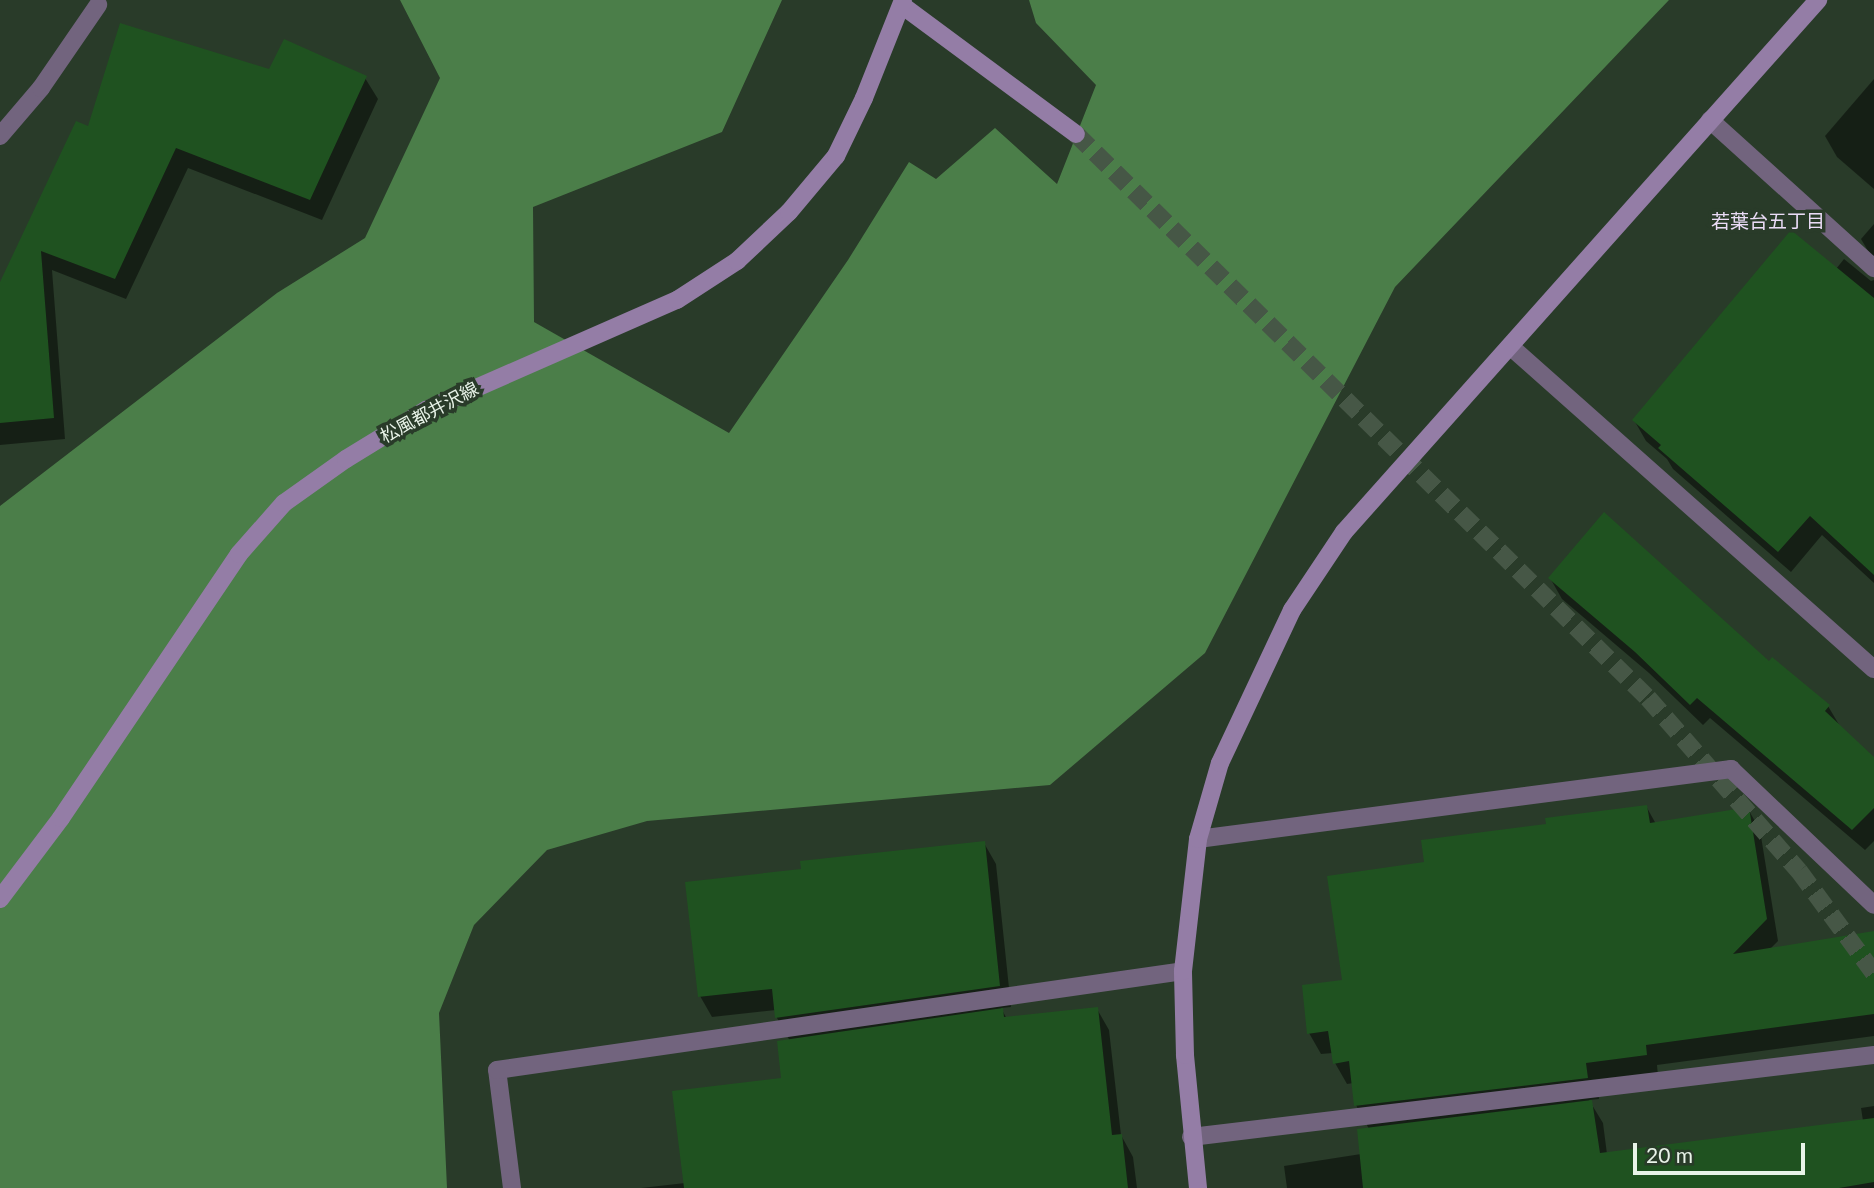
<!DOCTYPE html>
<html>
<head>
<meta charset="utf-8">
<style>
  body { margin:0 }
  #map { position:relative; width:1874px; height:1188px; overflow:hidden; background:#293b29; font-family:Lato,"Noto Sans JP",sans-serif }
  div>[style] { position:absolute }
  .forest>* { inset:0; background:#4b7e49 }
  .shadow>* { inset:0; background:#0007 }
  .building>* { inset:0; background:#1f5220 }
  .secondary-tunnel>* { height:18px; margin-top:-9px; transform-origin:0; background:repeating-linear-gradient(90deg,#465746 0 18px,transparent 0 27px) }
  .lane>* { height:18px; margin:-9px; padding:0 9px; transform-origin:9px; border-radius:9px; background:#72647e }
  .street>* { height:18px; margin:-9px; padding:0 9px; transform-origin:9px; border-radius:9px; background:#72647e }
  .secondary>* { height:18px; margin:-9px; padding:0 9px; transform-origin:9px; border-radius:9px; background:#947da6 }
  span { translate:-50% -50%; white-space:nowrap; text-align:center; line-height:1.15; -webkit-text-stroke:7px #293b29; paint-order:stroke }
  .street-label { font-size:18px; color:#e8f3e8 }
  .neighbourhood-label { font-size:19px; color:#eadbf6 }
  .scale { position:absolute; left:1633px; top:1143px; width:172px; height:32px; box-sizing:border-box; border:4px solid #e8f3e8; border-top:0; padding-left:9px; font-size:21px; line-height:24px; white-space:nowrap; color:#e8f3e8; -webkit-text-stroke:5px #293b29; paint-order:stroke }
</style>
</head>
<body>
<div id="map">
  <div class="forest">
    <i style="clip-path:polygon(400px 0,782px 0,722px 132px,533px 207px,534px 322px,729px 433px,848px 260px,909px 162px,936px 179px,995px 128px,1057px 184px,1096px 85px,1036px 23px,1029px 0,1669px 0,1395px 287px,1205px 653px,1050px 785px,647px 821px,547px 850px,474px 925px,439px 1013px,447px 1188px,0 1188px,0 506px,277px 293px,365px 238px,440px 78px)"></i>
  </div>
  <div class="shadow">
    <i style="clip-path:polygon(270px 72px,365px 78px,378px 99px,322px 220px,188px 168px,126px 299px,52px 270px,65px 439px,0 445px,0 286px,89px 129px)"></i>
    <i style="clip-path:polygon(1874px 79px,1874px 189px,1837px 157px,1825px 136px)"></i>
    <i style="clip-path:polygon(1874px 224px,1874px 261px,1861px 239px)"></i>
    <i style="clip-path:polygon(1844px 259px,1871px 281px,1874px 280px,1874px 583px,1822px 535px,1791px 572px,1673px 469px,1667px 459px,1646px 441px,1634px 420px,1836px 269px)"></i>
    <i style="clip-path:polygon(1550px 578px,1769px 663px,1828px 706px,1841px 728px,1874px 759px,1874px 841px,1865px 850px,1710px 718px,1703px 725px,1649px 673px,1562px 599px)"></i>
    <i style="clip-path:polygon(1646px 806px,1656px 824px,1748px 809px,1760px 830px,1778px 941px,1769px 950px,1874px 932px,1874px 1036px,1657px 1065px,1658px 1076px,1597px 1084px,1599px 1099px,1589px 1100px,1603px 1123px,1607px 1154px,1863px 1121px,1861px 1108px,1874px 1106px,1874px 1188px,1287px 1188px,1284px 1166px,1361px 1154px,1369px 1129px,1356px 1105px,1354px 1083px,1347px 1084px,1335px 1063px,1333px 1053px,1321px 1054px,1309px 1033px,1426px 864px,1548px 825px)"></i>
    <i style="clip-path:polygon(984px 843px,996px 864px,1011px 1007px,1001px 1008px,1007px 1019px,1097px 1009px,1109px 1030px,1121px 1135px,1133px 1157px,1137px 1188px,641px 1188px,685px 1183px,783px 1080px,790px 1041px,777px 1018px,776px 1010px,712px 1017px,700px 996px,803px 870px)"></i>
  </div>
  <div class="building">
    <i style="clip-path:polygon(120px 23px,269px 69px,284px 39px,367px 76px,310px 200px,176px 148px,115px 279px,41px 251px,54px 418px,0 423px,0 282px,76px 121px,88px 126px)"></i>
    <i style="clip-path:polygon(1791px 230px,1874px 298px,1874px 575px,1810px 516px,1778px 552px,1658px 448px,1661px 445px,1632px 420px)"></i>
    <i style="clip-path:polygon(1604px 512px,1769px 661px,1772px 657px,1830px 705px,1825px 711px,1874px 757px,1874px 808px,1852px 830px,1697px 698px,1690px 705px,1635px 652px,1548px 578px)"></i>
    <i style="clip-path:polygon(1647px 805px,1650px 823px,1749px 807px,1767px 919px,1733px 954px,1874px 931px,1874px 1014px,1646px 1045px,1647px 1055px,1586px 1063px,1588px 1078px,1354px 1106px,1349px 1061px,1333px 1064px,1328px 1031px,1307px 1034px,1302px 985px,1342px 980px,1327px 876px,1424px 862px,1421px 840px,1546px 824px,1545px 818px)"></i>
    <i style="clip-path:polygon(985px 841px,1000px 986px,775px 1018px,772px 989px,698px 997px,685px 882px,801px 869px,800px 861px)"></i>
    <i style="clip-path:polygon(1098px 1007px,1112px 1135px,1122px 1134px,1128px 1188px,684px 1188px,672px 1091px,781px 1078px,777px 1041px,1003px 1008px,1004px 1017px)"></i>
    <i style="clip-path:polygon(1592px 1100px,1600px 1153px,1874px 1118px,1874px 1182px,1839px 1188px,1363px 1188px,1357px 1129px)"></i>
  </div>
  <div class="secondary-tunnel">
    <i style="left:1076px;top:134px;width:803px;rotate:44.6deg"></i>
    <i style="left:1648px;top:698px;width:230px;rotate:48.9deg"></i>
    <i style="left:1799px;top:871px;width:127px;rotate:53.7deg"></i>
  </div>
  <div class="lane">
    <i style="left:0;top:136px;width:63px;rotate:-49.5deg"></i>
    <i style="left:41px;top:88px;width:101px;rotate:-55.5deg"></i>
  </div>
  <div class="street">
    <i style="left:1710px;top:120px;width:221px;rotate:42.1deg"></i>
    <i style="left:1511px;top:347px;width:485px;rotate:41.6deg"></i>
    <i style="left:1198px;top:839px;width:538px;rotate:-7.48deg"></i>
    <i style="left:1731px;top:769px;width:197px;rotate:43.6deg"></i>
    <i style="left:1191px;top:1137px;width:688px;rotate:-6.85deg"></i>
    <i style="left:512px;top:1188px;width:119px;rotate:-97.2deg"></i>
    <i style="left:497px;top:1070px;width:693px;rotate:-8.21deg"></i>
  </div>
  <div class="secondary">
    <i style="left:903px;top:6px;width:215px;rotate:36.5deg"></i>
    <i style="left:0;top:899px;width:101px;rotate:-53deg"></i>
    <i style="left:61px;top:818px;width:318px;rotate:-56deg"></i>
    <i style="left:239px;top:554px;width:68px;rotate:-48.6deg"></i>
    <i style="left:284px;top:503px;width:76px;rotate:-35.4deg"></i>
    <i style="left:346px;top:459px;width:94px;rotate:-31.5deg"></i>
    <i style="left:426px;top:410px;width:274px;rotate:-23.7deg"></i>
    <i style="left:677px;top:300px;width:72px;rotate:-33deg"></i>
    <i style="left:737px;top:261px;width:71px;rotate:-43.3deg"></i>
    <i style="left:789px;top:212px;width:73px;rotate:-50deg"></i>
    <i style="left:836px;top:156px;width:64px;rotate:-64.2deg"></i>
    <i style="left:864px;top:98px;width:105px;rotate:-68.3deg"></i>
    <i style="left:1198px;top:1188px;width:134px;rotate:-95.6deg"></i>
    <i style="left:1185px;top:1055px;width:84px;rotate:-91.4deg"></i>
    <i style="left:1183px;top:971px;width:133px;rotate:-83.5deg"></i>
    <i style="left:1198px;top:839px;width:79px;rotate:-73.9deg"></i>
    <i style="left:1220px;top:763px;width:169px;rotate:-64.8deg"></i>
    <i style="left:1292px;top:610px;width:94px;rotate:-56.3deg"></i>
    <i style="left:1344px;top:532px;width:713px;rotate:-48.3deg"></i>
  </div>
  <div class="street-label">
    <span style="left:429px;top:412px;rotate:-28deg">松風都井沢線</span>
  </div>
  <div class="neighbourhood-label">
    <span style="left:1768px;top:221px">若葉台五丁目</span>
  </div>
  <div class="scale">20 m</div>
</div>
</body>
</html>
